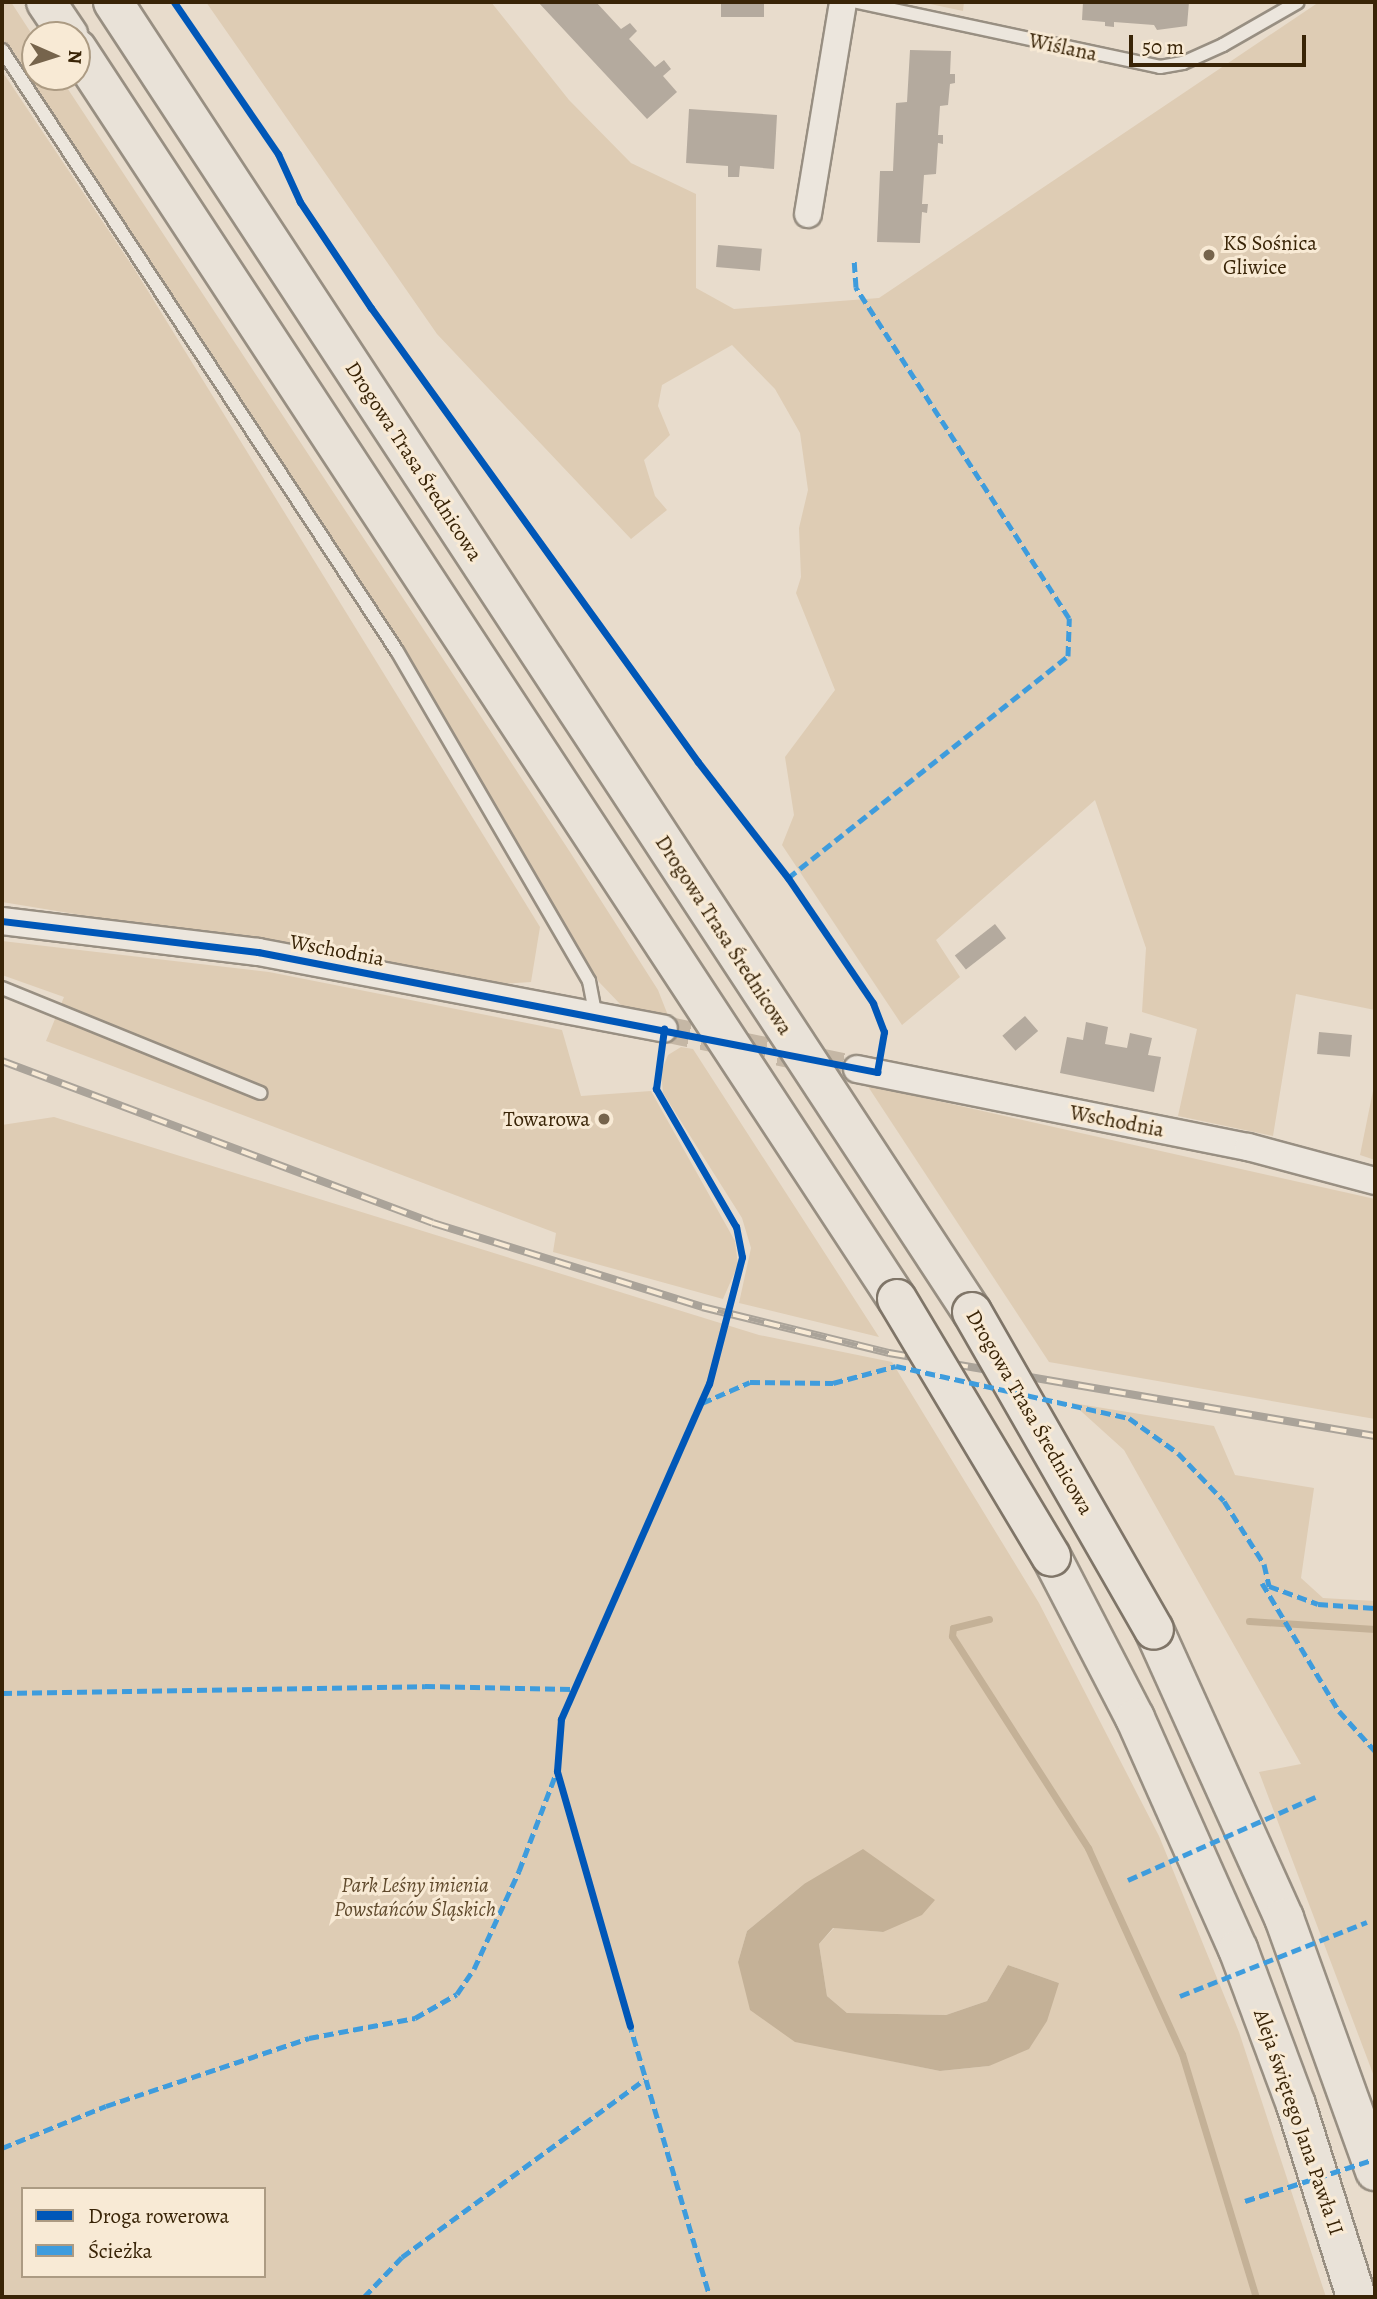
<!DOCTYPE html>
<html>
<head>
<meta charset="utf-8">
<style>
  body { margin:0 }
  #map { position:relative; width:1377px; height:2299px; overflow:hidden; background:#e8dccc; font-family:Alegreya,serif }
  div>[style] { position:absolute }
  .green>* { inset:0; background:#deccb4 }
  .water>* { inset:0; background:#c4b197 }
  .stream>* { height:7px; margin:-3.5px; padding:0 3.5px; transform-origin:3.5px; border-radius:3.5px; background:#c4b197 }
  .building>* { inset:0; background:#b4aa9e; transform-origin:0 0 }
  .minor-tunnel>* { height:26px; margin-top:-13px; transform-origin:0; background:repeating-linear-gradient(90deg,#c5b7a5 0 26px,transparent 0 39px) }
  .roads { filter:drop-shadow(2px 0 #988f82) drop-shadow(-2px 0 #988f82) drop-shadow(0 2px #988f82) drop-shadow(0 -2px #988f82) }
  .service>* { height:12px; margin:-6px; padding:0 6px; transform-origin:6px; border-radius:6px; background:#ece6dd }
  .minor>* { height:26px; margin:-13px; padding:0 13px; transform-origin:13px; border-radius:13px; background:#ece6dd }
  .primary>* { height:38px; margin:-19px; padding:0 19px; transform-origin:19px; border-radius:19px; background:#e9e2d8 }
  .rail>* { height:8px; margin-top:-4px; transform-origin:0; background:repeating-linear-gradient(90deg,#f8ead5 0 16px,#aaa399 0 32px); box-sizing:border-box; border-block:2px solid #aaa399 }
  .bridges { filter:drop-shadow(2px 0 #7f7568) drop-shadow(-2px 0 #7f7568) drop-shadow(0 2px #7f7568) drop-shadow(0 -2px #7f7568) }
  .primary-bridge>* { height:38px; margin:-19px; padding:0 19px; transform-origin:19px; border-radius:19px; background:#e9e2d8 }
  .quiet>* { height:5px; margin-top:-2.5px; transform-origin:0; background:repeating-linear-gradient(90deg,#3e9cdd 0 10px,transparent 0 15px) }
  .cycleway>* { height:7px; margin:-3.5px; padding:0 3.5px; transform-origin:3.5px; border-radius:3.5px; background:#0057b8 }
  .dots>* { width:19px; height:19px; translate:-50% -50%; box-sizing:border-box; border:4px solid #f8ead5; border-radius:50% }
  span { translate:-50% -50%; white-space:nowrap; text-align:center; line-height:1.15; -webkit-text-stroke:6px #f8ead5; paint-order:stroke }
  .street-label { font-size:21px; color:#392407 }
  .poi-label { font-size:21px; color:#392407 }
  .left { translate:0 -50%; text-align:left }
  .right { translate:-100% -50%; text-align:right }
  .park-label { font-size:21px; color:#604a2d; font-style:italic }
  .frame { position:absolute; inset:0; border:4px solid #392407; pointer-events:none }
  .legend { position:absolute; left:21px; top:2187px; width:245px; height:91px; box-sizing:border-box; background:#f8ead5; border:2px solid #ac9b83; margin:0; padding:9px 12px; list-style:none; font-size:21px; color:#392407 }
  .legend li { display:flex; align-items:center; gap:14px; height:35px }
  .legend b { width:35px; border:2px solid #ac9b83 }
  .north { position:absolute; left:21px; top:21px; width:70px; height:70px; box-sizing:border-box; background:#f8ead5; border:2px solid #ac9b83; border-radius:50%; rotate:93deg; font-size:19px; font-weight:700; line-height:28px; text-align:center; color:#392407 }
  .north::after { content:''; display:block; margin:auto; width:24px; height:32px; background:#76644c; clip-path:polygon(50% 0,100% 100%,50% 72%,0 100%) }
  .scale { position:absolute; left:1129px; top:35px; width:177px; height:32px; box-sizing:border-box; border:4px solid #392407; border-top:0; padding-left:9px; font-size:21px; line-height:24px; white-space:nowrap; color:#392407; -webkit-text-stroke:5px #f8ead5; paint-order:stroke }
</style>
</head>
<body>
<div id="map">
  <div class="green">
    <i style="clip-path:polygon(2px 2px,11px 2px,35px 39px,35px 77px,60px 77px,570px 852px,658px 990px,669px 1018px,622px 1006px,599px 982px,450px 727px,2px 37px)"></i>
    <i style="clip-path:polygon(206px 2px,491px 2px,569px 100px,631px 163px,696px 194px,696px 288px,734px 309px,879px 298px,1319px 2px,1375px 2px,1375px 1010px,1296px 994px,1273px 1136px,1178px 1116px,1197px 1029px,1142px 1012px,1146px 948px,1095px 800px,936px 940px,960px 977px,902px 1025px,782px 845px,794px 815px,785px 757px,835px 690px,796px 593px,801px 577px,799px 528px,808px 490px,800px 433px,775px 389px,732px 345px,662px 385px,658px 406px,670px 435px,644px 460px,655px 496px,667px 510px,631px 539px,437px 334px)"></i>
    <i style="clip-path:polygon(921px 2px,964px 2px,963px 11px)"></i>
    <i style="clip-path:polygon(2px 71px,135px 270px,540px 927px,531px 982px,500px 984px,2px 902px)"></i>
    <i style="clip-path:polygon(2px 941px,269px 972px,562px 1030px,581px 1096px,651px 1091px,735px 1241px,738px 1265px,723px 1299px,553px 1252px,556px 1233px,46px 1041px,64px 997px,2px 975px)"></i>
    <i style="clip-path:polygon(681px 1047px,693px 1049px,879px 1337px,739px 1303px,751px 1248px,742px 1218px,663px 1093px,661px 1072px,668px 1055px)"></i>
    <i style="clip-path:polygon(1375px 1081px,1375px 1160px,1360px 1155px)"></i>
    <i style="clip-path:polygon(867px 1085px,1375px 1199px,1375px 1419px,1049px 1362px)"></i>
    <i style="clip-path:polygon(evenodd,54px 1117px,759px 1335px,892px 1362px,1039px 1603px,1159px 1836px,1239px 2032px,1326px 2297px,2px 2297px,2px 1125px,54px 1117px,804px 1884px,883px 1932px,834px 1928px,819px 1944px,827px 1996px,847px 2013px,946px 2015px,987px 2001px,1008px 1965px,1059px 1983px,989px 2066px,940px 2071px,795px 2041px,738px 1962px,747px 1931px,804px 1884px,54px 1117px,23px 2189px,264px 2189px,264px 2276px,23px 2276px,23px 2189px)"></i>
    <i style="clip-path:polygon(1072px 1403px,1214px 1426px,1235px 1475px,1314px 1488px,1301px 1578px,1323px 1598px,1375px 1601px,1375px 2079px,1259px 1772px,1301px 1764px,1124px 1450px)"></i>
  </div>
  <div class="water">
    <i style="clip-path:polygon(863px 1849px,935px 1900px,922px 1915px,883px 1932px,833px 1928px,819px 1944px,827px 1996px,847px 2013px,946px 2015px,987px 2001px,1008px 1965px,1059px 1983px,1047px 2021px,1029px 2049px,989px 2066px,940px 2071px,795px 2042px,750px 2010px,738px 1962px,747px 1931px,804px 1884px)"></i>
  </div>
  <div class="stream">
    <i style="left:989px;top:1619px;width:37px;rotate:166deg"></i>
    <i style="left:953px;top:1628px;width:8px;rotate:97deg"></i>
    <i style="left:952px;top:1636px;width:252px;rotate:57.3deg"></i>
    <i style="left:1088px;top:1848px;width:226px;rotate:65.5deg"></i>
    <i style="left:1182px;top:2054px;width:254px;rotate:73.1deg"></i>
    <i style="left:1249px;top:1621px;width:126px;rotate:3.6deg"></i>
  </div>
  <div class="building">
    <i style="clip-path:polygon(538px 2px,596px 2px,621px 29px,630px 23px,637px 31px,629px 39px,655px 67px,664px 60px,671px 69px,663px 76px,677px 92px,647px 119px)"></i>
    <i style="left:721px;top:2px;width:43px;height:15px"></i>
    <i style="clip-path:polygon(1083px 2px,1189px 2px,1187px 26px,1157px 30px,1154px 25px,1114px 22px,1114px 27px,1105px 26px,1105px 22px,1082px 20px)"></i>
    <i style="clip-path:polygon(910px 50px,951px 51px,950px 74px,955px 74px,955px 83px,950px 84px,948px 105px,940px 106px,938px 135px,943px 135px,943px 144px,938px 143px,936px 174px,924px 175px,922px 204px,928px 204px,927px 213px,922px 212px,920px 243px,877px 242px,880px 171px,893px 171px,896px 103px,907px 102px)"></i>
    <i style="clip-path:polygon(689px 109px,777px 115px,774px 169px,740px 166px,739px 177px,728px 177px,728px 166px,686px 163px)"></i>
    <i style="left:718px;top:245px;width:44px;height:22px;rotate:5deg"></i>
    <i style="left:995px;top:924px;width:18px;height:51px;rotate:52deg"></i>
    <i style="left:1025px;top:1016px;width:20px;height:30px;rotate:49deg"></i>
    <i style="clip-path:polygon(1086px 1022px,1108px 1027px,1105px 1044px,1127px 1048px,1130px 1033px,1152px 1038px,1148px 1055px,1161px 1057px,1154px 1092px,1060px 1073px,1067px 1037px,1083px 1040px)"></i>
    <i style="left:1319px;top:1032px;width:33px;height:22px;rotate:5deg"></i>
    <i style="clip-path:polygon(597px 1114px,613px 1116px,611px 1125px,595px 1122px)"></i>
  </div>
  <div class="minor-tunnel">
    <i style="left:664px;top:1029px;width:197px;rotate:11.7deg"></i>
  </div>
  <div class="roads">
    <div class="service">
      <i style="left:857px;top:2px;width:310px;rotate:12.1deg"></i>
      <i style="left:1160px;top:67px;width:23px;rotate:-10deg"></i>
      <i style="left:1183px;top:63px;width:44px;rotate:-24.2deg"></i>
      <i style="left:1223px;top:45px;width:86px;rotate:-29.8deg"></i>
      <i style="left:2px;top:50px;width:719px;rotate:56.69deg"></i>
      <i style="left:397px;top:651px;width:382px;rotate:59.8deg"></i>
      <i style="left:589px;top:981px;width:36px;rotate:79deg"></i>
      <i style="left:2px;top:988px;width:279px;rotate:22.1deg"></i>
    </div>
    <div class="minor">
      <i style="left:808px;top:214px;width:215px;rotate:-80.6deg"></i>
      <i style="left:2px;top:921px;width:258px;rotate:6.9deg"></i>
      <i style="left:258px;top:952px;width:413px;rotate:10.7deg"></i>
      <i style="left:857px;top:1069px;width:399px;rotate:11.3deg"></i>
      <i style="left:1248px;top:1147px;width:131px;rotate:15deg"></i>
    </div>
    <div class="primary">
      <i style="left:46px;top:2px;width:40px;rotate:56deg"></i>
      <i style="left:113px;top:2px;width:1567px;rotate:56.75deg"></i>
      <i style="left:77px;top:49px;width:1495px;rotate:56.74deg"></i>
      <i style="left:1051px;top:1556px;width:182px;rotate:62.6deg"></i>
      <i style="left:1135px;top:1718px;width:253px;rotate:66deg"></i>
      <i style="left:1238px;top:1949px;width:166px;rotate:69.6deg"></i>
      <i style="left:1296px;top:2105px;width:201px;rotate:72.6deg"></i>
      <i style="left:1154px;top:1630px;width:316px;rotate:65.7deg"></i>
      <i style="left:1284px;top:1918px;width:269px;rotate:70.2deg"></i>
    </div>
  </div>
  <div class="rail">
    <i style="left:2px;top:1061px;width:460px;rotate:20.6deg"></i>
    <i style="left:433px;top:1223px;width:282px;rotate:17.3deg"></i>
    <i style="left:702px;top:1307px;width:193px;rotate:13.8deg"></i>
    <i style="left:889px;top:1353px;width:493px;rotate:9.7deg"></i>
  </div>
  <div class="bridges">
    <div class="primary-bridge">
      <i style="left:897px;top:1299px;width:300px;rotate:59.1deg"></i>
      <i style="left:972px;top:1312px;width:366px;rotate:60.2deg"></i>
    </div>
  </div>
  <div class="quiet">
    <i style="left:788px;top:878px;width:357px;rotate:-38.4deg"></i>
    <i style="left:1068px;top:656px;width:38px;rotate:-88deg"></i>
    <i style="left:1069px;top:618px;width:394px;rotate:-122.8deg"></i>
    <i style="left:856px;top:287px;width:27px;rotate:-94deg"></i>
    <i style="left:702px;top:1403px;width:52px;rotate:-23.6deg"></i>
    <i style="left:750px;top:1382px;width:83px;rotate:0.7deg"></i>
    <i style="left:833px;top:1383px;width:65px;rotate:-15.1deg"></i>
    <i style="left:896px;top:1366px;width:239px;rotate:12.6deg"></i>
    <i style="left:1129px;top:1418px;width:60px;rotate:35.5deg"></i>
    <i style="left:1178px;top:1453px;width:66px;rotate:46.2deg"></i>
    <i style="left:1224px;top:1501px;width:75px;rotate:57.6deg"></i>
    <i style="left:1264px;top:1564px;width:23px;rotate:77deg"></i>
    <i style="left:1269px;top:1586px;width:52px;rotate:20.2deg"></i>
    <i style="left:1318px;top:1604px;width:57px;rotate:4deg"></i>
    <i style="left:1262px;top:1583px;width:149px;rotate:59deg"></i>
    <i style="left:1339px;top:1711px;width:54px;rotate:48deg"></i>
    <i style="left:2px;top:1693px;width:423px;rotate:-0.9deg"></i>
    <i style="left:425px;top:1686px;width:147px;rotate:1.2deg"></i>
    <i style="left:1128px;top:1880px;width:208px;rotate:-23.9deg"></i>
    <i style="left:1180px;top:1996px;width:201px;rotate:-21.6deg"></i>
    <i style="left:629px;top:2022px;width:287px;rotate:73.6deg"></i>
    <i style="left:2px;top:2148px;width:112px;rotate:-22deg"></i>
    <i style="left:106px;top:2106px;width:214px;rotate:-18.5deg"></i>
    <i style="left:309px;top:2038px;width:108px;rotate:-10.7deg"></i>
    <i style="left:415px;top:2018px;width:48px;rotate:-29.7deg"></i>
    <i style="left:457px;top:1994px;width:30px;rotate:-56deg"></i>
    <i style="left:474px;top:1969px;width:108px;rotate:-65.3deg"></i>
    <i style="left:519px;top:1871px;width:107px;rotate:-69.2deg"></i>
    <i style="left:1245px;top:2201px;width:137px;rotate:-17.9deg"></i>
    <i style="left:364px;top:2297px;width:55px;rotate:-46.5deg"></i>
    <i style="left:402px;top:2257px;width:301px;rotate:-36.2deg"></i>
  </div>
  <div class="cycleway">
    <i style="left:2px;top:921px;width:258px;rotate:6.9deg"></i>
    <i style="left:258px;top:952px;width:631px;rotate:10.97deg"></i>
    <i style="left:877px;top:1072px;width:41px;rotate:-80.1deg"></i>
    <i style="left:884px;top:1032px;width:31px;rotate:-111deg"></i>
    <i style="left:873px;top:1003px;width:151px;rotate:-124.2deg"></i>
    <i style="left:788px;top:878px;width:147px;rotate:-127.8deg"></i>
    <i style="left:698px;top:762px;width:560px;rotate:-125.76deg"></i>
    <i style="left:371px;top:308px;width:128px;rotate:-123.8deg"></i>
    <i style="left:300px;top:202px;width:53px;rotate:-114.6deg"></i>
    <i style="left:278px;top:154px;width:184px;rotate:-124.4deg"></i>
    <i style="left:630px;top:2026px;width:265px;rotate:-106deg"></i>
    <i style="left:557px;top:1771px;width:52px;rotate:-85.6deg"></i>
    <i style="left:561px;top:1719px;width:366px;rotate:-66.2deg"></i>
    <i style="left:709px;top:1384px;width:131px;rotate:-75.4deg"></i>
    <i style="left:742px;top:1257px;width:31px;rotate:-101deg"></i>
    <i style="left:736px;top:1227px;width:160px;rotate:-120.1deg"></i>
    <i style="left:656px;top:1089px;width:61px;rotate:-82.4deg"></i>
  </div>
  <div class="dots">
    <i style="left:1209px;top:255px;background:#76644c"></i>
    <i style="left:604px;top:1119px;background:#76644c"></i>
  </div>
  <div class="street-label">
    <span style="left:1063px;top:47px;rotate:12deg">Wiślana</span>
    <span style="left:414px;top:461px;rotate:57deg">Drogowa Trasa Średnicowa</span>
    <span style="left:724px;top:935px;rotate:57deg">Drogowa Trasa Średnicowa</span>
    <span style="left:337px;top:950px;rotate:11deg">Wschodnia</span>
    <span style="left:1117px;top:1121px;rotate:11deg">Wschodnia</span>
    <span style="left:1030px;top:1412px;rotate:60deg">Drogowa Trasa Średnicowa</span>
    <span style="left:1299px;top:2122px;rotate:71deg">Aleja świętego Jana Pawła II</span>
  </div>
  <div class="poi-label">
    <span class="left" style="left:1223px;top:255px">KS Sośnica<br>Gliwice</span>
    <span class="right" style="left:590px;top:1119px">Towarowa</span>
  </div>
  <div class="park-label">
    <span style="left:415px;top:1897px">Park Leśny imienia<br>Powstańców Śląskich</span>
  </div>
  <div class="frame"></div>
  <ul class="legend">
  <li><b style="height:9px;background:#0057b8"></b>Droga rowerowa</li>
  <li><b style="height:9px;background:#3e9cdd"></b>Ścieżka</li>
  </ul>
  <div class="north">N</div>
  <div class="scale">50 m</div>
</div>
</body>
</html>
